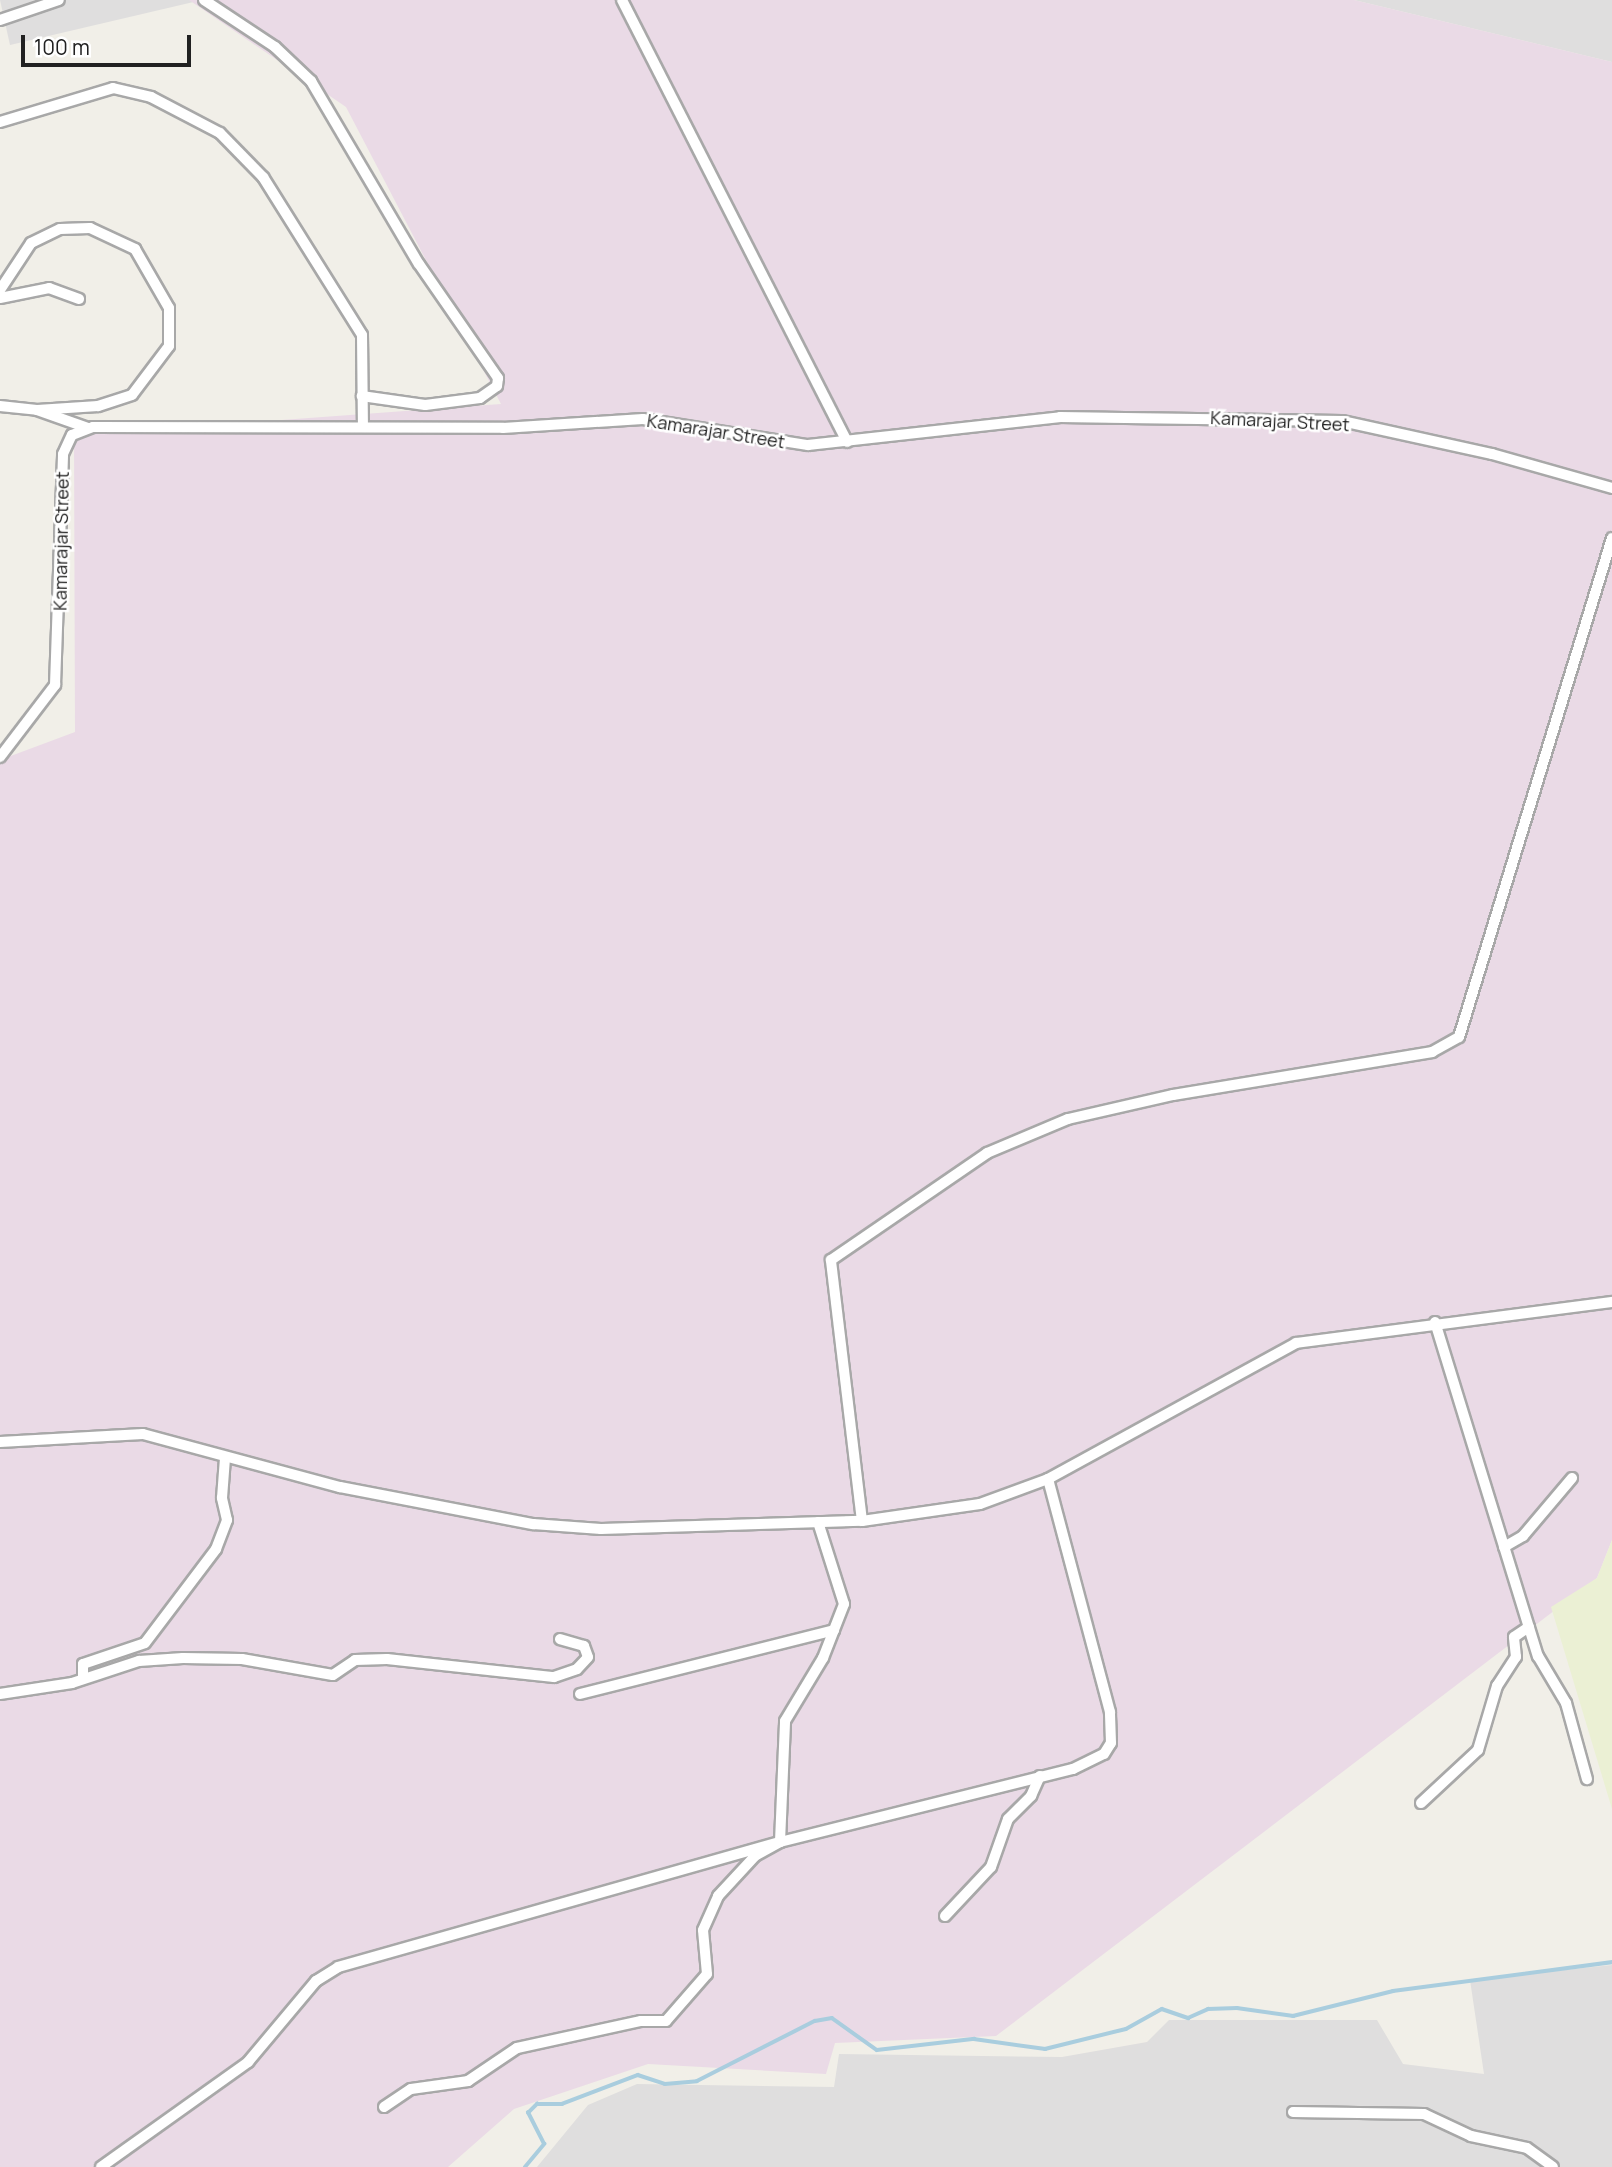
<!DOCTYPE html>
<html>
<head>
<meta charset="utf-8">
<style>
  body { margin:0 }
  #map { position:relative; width:1612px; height:2167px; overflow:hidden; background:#f1efe8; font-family:Manrope,sans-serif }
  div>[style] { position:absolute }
  .residential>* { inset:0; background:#dfdede }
  .industrial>* { inset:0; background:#eadae6 }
  .farmland>* { inset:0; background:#ebf0d4 }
  .stream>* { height:3.5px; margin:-1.75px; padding:0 1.75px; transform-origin:1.75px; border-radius:1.75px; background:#a9cdde }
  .roads { filter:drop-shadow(2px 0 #a8a8a8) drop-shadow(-2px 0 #a8a8a8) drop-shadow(0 2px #a8a8a8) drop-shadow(0 -2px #a8a8a8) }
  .minor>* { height:10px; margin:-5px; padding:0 5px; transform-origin:5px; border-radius:5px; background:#fff }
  span { translate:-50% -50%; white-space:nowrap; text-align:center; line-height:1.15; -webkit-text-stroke:5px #fff; paint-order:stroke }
  .street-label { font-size:18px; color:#212121 }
  .scale { position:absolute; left:21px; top:35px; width:170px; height:32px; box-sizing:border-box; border:4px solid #212121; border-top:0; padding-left:9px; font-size:21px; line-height:24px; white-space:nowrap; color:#212121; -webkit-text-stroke:5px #fff; paint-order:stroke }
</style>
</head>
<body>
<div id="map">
  <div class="residential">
    <i style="clip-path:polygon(0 0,202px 0,10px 45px)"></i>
    <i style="clip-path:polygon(1354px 0,1612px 0,1612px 62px)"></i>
    <i style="clip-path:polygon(1612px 1965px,1612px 2167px,537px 2167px,588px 2105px,637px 2084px,834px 2087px,839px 2054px,1062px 2057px,1147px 2042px,1169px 2020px,1377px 2020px,1403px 2064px,1484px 2074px,1470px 1980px)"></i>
  </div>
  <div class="industrial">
    <i style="clip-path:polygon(189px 0,1354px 0,1612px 62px,1612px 1540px,1597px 1578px,996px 2036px,835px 2043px,826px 2074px,648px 2064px,514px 2109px,448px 2167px,0 2167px,0 760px,75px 732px,74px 435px,501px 404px,346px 107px)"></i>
  </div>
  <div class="farmland">
    <i style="clip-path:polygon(1612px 1540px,1612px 1809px,1551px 1607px,1597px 1578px)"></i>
  </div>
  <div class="stream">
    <i style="left:525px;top:2167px;width:30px;rotate:-50deg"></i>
    <i style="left:544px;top:2144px;width:35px;rotate:-117deg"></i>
    <i style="left:528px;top:2113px;width:13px;rotate:-45deg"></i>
    <i style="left:537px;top:2104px;width:25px"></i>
    <i style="left:562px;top:2104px;width:81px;rotate:-20.9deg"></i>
    <i style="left:638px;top:2075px;width:28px;rotate:18deg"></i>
    <i style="left:665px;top:2084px;width:32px;rotate:-5deg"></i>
    <i style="left:697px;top:2081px;width:132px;rotate:-27deg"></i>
    <i style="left:815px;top:2021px;width:17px;rotate:-10deg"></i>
    <i style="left:832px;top:2018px;width:55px;rotate:35.4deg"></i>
    <i style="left:877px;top:2050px;width:98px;rotate:-6.5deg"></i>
    <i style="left:974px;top:2039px;width:72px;rotate:8deg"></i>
    <i style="left:1045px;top:2049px;width:83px;rotate:-13.9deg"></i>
    <i style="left:1126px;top:2029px;width:41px;rotate:-29.1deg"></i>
    <i style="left:1162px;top:2009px;width:28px;rotate:19deg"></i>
    <i style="left:1188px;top:2018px;width:22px;rotate:-24deg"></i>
    <i style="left:1208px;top:2009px;width:29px;rotate:-2deg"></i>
    <i style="left:1237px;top:2008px;width:57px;rotate:8.1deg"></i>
    <i style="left:1293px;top:2016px;width:103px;rotate:-14deg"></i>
    <i style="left:1393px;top:1991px;width:221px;rotate:-7.5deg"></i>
  </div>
  <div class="roads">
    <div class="minor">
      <i style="left:204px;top:0;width:85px;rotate:33.5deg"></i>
      <i style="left:275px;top:47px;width:50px;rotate:43.4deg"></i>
      <i style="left:311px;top:81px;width:212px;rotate:59.5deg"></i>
      <i style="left:419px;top:264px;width:139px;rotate:55.3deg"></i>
      <i style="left:498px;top:378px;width:8px;rotate:97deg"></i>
      <i style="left:497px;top:386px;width:21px;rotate:145deg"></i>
      <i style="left:480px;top:398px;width:55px;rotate:172.7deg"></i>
      <i style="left:425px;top:405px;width:64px;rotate:-171.9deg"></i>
      <i style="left:622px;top:0;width:496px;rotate:63deg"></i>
      <i style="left:0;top:20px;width:62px;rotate:-18.7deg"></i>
      <i style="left:0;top:122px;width:118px;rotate:-16.7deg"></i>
      <i style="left:113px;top:88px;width:39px;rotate:13deg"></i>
      <i style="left:151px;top:97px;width:78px;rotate:27.6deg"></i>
      <i style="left:220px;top:133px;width:62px;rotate:45.7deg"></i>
      <i style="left:263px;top:177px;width:186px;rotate:57.9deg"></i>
      <i style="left:362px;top:335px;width:92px;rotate:89.4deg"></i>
      <i style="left:0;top:290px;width:56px;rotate:-56.6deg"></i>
      <i style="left:31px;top:243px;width:32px;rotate:-26deg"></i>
      <i style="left:60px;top:229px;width:30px;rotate:-2deg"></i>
      <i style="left:90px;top:228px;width:50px;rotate:25deg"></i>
      <i style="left:135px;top:249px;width:68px;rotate:60deg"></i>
      <i style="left:169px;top:308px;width:38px;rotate:90deg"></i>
      <i style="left:169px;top:346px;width:61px;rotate:127.1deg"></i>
      <i style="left:132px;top:395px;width:36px;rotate:162deg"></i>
      <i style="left:98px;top:406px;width:61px;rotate:176.2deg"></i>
      <i style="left:0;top:298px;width:50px;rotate:-11.5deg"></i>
      <i style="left:49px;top:288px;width:32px;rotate:20deg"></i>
      <i style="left:0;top:406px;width:37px;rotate:6deg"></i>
      <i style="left:37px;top:410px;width:54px;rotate:19.4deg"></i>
      <i style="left:0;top:757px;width:91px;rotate:-52.6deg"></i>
      <i style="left:55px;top:685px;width:231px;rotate:-88deg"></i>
      <i style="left:63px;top:454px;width:21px;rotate:-65deg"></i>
      <i style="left:72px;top:435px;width:22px;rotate:-21deg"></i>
      <i style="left:93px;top:427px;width:410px;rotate:0.1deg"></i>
      <i style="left:503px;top:428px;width:140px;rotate:-3.7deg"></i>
      <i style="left:643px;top:419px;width:167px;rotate:9deg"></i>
      <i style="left:808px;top:445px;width:254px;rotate:-6.3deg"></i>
      <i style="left:1060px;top:417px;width:282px;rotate:0.8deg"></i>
      <i style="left:1342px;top:421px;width:154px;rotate:12.4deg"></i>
      <i style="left:1492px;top:454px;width:125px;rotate:15.8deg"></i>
      <i style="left:1435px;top:1322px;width:350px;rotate:72.9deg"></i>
      <i style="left:1538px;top:1656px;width:55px;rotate:59.2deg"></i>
      <i style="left:1566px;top:1703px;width:79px;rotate:74.6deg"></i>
      <i style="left:0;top:1442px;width:143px;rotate:-3.2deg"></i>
      <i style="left:143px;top:1434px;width:204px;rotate:15.1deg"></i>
      <i style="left:340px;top:1487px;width:197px;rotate:10.9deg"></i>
      <i style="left:533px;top:1524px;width:68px;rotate:4.2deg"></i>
      <i style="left:601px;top:1529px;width:261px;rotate:-1.8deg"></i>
      <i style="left:862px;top:1521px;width:119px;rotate:-8.2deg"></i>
      <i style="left:980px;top:1504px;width:72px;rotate:-20.2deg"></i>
      <i style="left:1048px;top:1479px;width:283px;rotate:-28.7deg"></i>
      <i style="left:1296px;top:1343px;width:319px;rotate:-7.4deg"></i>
      <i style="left:862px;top:1521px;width:263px;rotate:-96.8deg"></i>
      <i style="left:831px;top:1260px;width:189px;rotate:-34.4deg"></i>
      <i style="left:987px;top:1153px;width:88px;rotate:-22.8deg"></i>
      <i style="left:1068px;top:1119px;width:108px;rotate:-12.9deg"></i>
      <i style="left:1173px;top:1095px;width:263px;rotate:-9.4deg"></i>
      <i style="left:1432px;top:1052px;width:31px;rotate:-29deg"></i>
      <i style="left:1459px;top:1037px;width:522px;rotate:-72.95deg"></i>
      <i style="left:1504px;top:1547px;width:22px;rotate:-30deg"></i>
      <i style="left:1523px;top:1536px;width:76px;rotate:-49.8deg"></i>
      <i style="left:83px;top:1678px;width:14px;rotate:-90deg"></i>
      <i style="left:83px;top:1664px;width:65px;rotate:-18.7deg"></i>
      <i style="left:145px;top:1643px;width:118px;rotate:-52.9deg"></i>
      <i style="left:216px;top:1549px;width:31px;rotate:-69deg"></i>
      <i style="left:227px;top:1520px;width:23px;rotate:-103deg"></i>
      <i style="left:222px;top:1498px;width:40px;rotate:-85.7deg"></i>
      <i style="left:0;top:1694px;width:73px;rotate:-8.7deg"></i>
      <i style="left:72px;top:1683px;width:71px;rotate:-18.2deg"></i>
      <i style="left:139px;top:1661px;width:44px;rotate:-3.9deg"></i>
      <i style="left:183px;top:1658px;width:59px;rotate:1deg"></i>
      <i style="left:242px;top:1659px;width:92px;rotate:10deg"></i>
      <i style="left:333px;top:1675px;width:27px;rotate:-34deg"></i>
      <i style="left:355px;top:1660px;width:32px;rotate:-2deg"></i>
      <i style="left:387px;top:1659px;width:168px;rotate:6.2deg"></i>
      <i style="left:554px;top:1677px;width:24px;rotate:-19deg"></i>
      <i style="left:577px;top:1669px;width:16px;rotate:-47deg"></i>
      <i style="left:588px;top:1657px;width:12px;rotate:-110deg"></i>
      <i style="left:584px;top:1646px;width:25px;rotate:-164deg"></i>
      <i style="left:580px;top:1694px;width:262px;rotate:-14.1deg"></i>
      <i style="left:1421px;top:1803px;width:78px;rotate:-42.9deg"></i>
      <i style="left:1478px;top:1750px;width:67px;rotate:-73.5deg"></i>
      <i style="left:1497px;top:1686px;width:35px;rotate:-57deg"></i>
      <i style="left:1516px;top:1657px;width:20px;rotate:-96deg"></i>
      <i style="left:1514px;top:1637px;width:18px;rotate:-34deg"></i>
      <i style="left:945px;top:1916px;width:67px;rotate:-46.8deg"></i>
      <i style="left:991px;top:1867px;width:51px;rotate:-70.5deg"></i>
      <i style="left:1008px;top:1819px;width:33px;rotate:-45deg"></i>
      <i style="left:1031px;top:1796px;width:22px;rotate:-66deg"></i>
      <i style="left:384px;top:2107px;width:32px;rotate:-34deg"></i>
      <i style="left:411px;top:2089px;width:58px;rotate:-8deg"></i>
      <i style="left:468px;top:2081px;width:59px;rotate:-34deg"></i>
      <i style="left:517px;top:2048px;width:127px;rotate:-12.3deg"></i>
      <i style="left:641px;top:2021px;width:25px"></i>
      <i style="left:666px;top:2021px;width:62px;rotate:-48.9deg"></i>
      <i style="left:707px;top:1974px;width:44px;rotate:-95.2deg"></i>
      <i style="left:703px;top:1930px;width:37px;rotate:-66deg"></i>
      <i style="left:718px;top:1896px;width:54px;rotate:-47.2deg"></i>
      <i style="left:755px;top:1856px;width:29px;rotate:-29deg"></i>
      <i style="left:780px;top:1842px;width:121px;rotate:-87.6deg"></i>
      <i style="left:785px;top:1721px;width:74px;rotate:-58.9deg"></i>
      <i style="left:823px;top:1658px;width:58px;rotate:-68.7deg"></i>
      <i style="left:844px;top:1604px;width:86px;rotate:-107.6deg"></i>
      <i style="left:1293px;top:2112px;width:131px;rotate:0.9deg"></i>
      <i style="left:1424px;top:2114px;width:52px;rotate:25.1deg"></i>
      <i style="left:1471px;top:2136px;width:57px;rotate:12.1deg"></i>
      <i style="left:1527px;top:2148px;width:32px;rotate:36deg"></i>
      <i style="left:101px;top:2167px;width:181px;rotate:-35.5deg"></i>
      <i style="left:248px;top:2062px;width:106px;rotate:-50deg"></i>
      <i style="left:316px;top:1981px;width:26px;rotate:-32deg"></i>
      <i style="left:338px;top:1967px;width:459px;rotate:-15.8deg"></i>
      <i style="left:780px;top:1842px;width:302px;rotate:-14deg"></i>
      <i style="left:1073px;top:1769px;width:34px;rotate:-26deg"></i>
      <i style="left:1104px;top:1754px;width:13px;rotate:-58deg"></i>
      <i style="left:1111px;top:1743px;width:31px;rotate:-92deg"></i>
      <i style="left:1110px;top:1712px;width:241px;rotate:-104.9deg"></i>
    </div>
  </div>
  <div class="street-label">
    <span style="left:1280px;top:421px;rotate:3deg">Kamarajar Street</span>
    <span style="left:716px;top:431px;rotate:9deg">Kamarajar Street</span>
    <span style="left:61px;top:541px;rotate:-89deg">Kamarajar Street</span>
  </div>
  <div class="scale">100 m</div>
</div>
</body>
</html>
